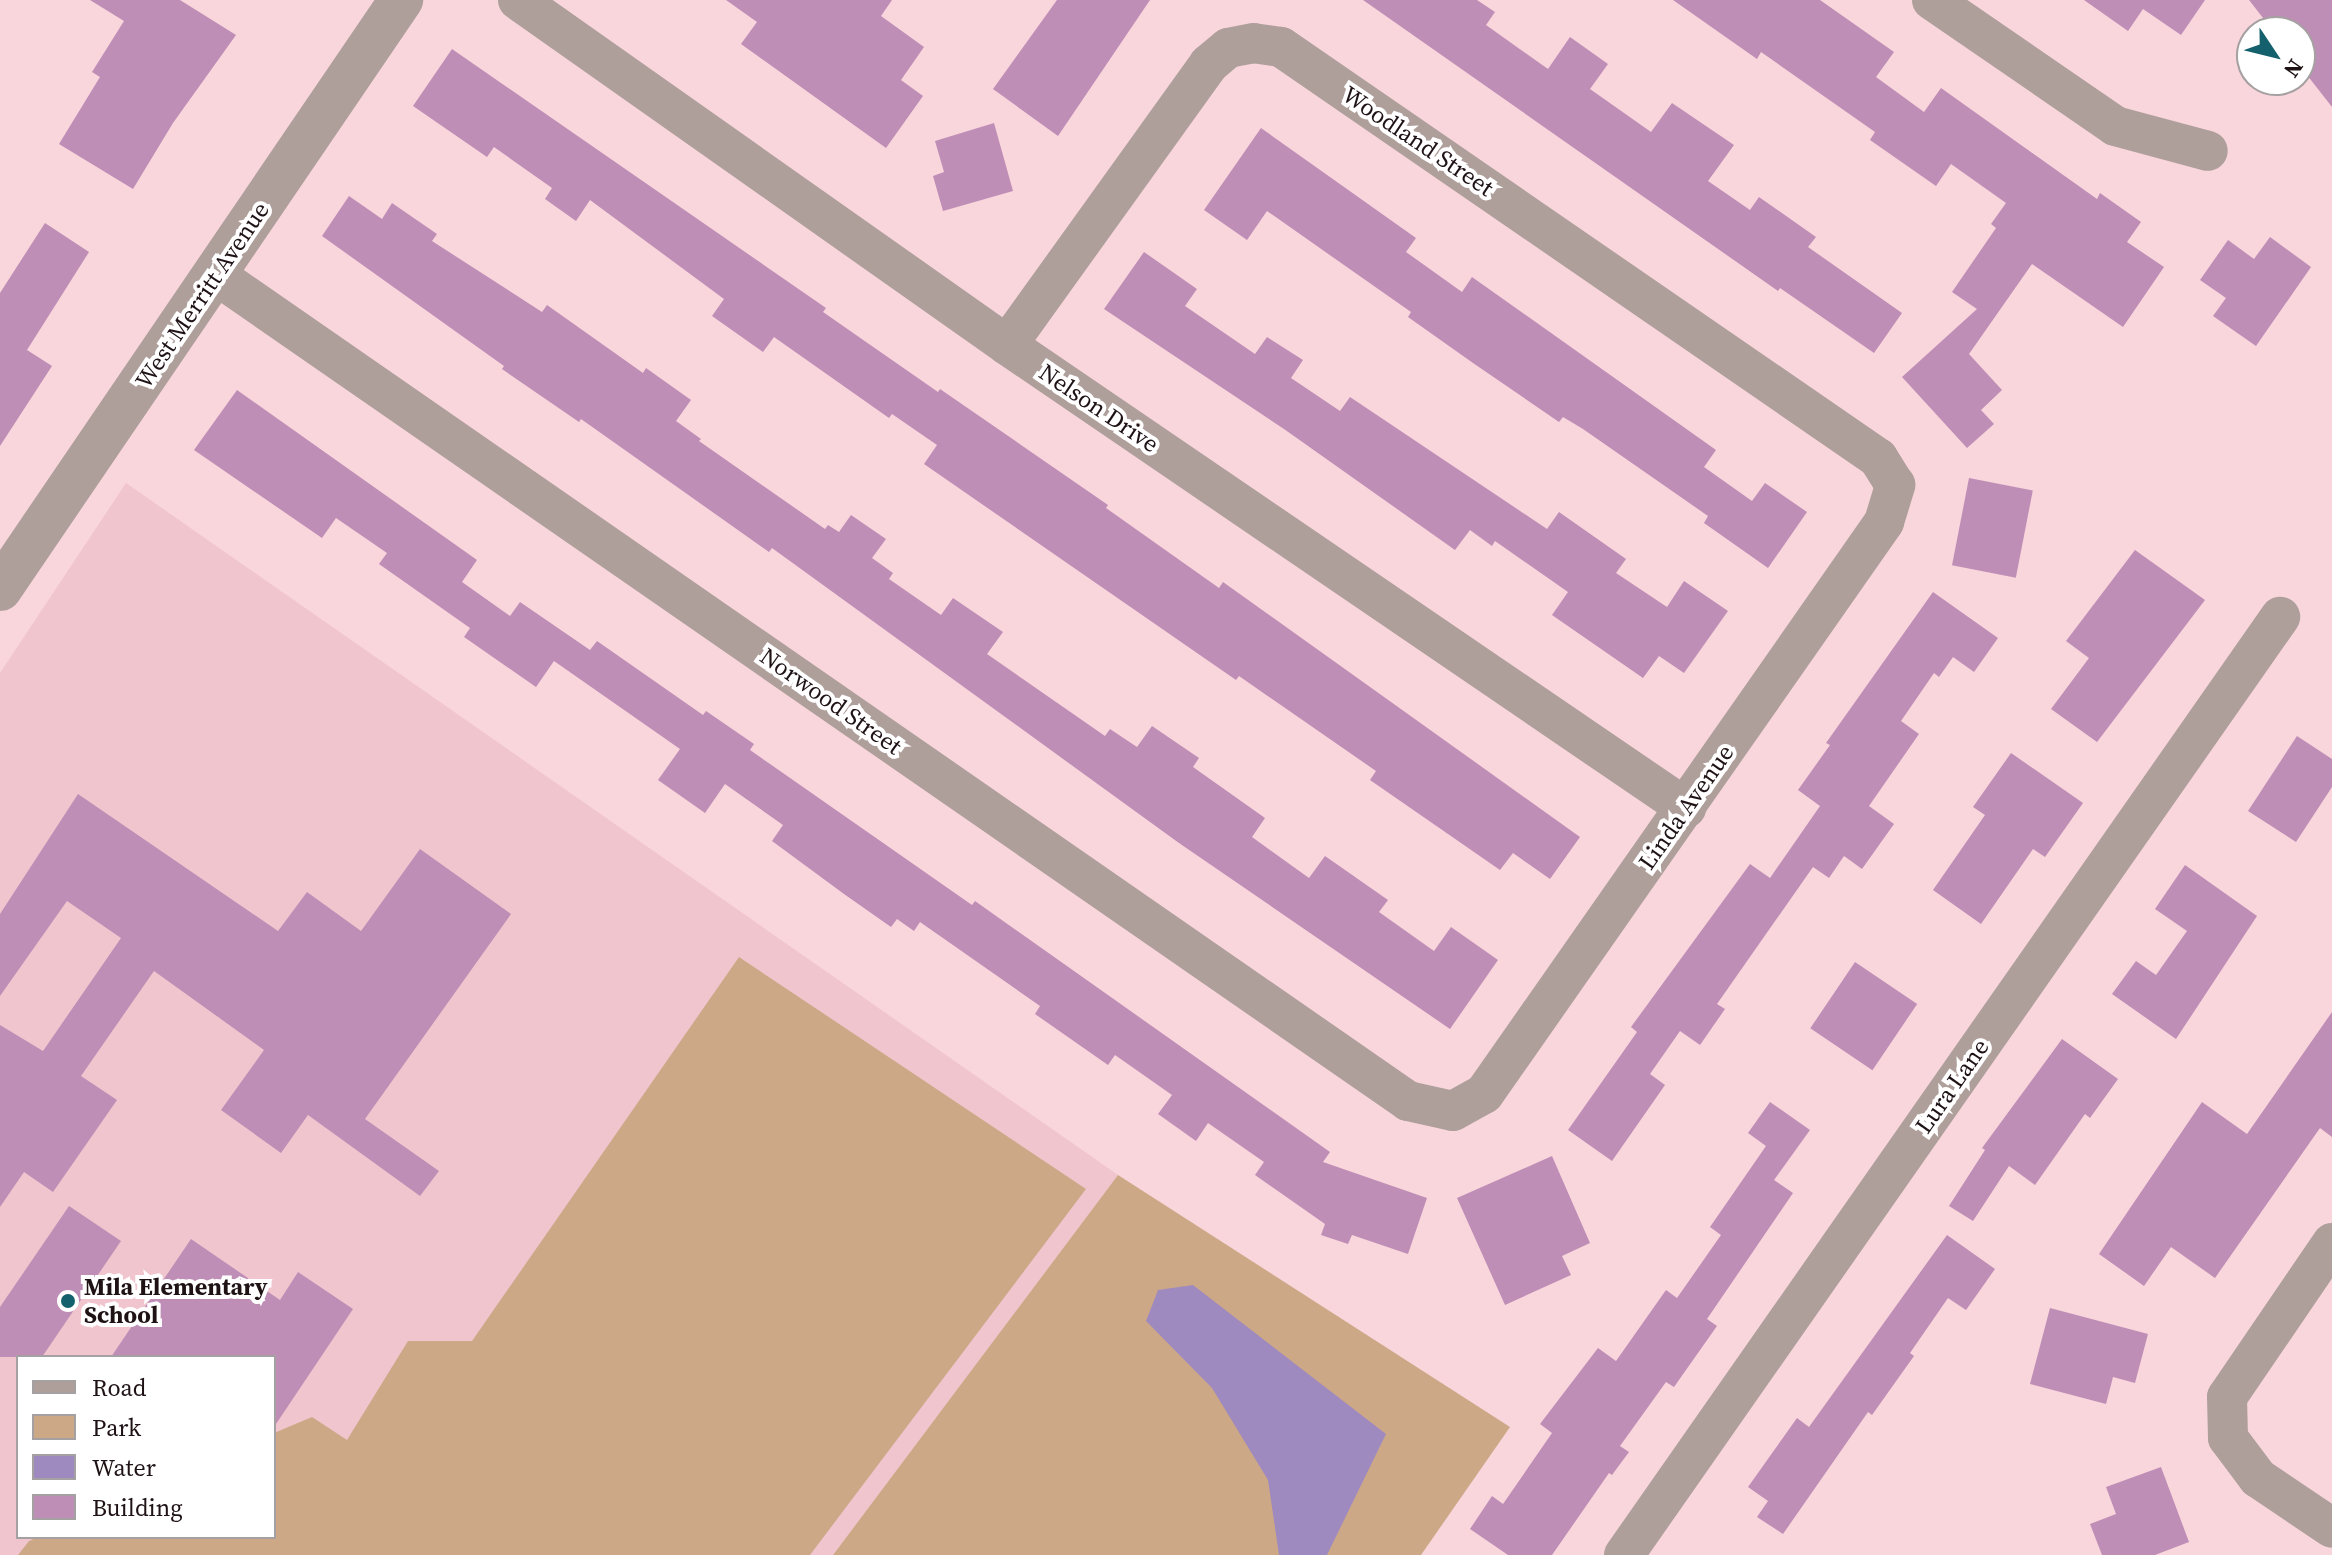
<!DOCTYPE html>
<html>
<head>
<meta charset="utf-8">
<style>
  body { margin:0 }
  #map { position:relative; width:2332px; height:1555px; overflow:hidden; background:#f9d5dc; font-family:"Source Serif 4",serif }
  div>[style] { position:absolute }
  .built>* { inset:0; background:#f1c5ce }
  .green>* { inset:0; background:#cca887 }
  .water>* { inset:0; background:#9f8abf }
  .building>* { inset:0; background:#bf8eb6; transform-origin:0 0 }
  .minor>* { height:40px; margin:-20px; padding:0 20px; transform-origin:20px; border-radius:20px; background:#ae9f9b }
  .tertiary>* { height:44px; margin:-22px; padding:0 22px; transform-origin:22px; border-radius:22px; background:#ae9f9b }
  .dots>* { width:22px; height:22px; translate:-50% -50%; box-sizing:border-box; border:4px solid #fff; border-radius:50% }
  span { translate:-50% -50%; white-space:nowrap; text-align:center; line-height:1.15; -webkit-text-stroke:8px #fff; paint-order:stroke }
  .street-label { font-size:24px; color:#1e1215 }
  .poi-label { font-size:24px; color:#1e1215; font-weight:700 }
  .left { translate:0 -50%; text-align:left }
  .legend { position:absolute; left:16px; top:1355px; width:260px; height:184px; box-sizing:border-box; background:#fff; border:2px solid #a5a0a1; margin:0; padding:10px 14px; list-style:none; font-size:24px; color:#1e1215 }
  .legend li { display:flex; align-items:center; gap:16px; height:40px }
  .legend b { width:40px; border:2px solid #a5a0a1 }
  .north { position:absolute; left:2236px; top:16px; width:80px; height:80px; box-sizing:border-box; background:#fff; border:2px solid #a5a0a1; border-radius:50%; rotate:125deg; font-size:22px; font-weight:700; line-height:32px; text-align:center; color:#1e1215 }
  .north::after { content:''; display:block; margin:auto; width:28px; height:36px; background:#14606c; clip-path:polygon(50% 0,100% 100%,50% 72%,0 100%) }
</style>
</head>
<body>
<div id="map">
  <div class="built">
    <i style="clip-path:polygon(evenodd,126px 483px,1118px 1175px,833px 1555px,0 1555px,0 673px,126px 483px,18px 1357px,274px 1357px,274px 1537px,18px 1537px,18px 1357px)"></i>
  </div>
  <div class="green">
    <i style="clip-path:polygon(739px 957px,1086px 1189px,810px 1555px,18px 1555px,29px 1541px,38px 1537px,274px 1537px,274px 1433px,312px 1417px,347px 1440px,408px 1341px,472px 1341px)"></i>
    <i style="clip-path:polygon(1118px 1175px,1510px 1427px,1421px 1555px,833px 1555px)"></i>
  </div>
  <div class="water">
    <i style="clip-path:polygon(1193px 1285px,1386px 1434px,1327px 1555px,1279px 1555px,1268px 1480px,1212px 1388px,1146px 1321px,1158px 1290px)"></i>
  </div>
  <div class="building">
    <i style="clip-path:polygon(90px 0,180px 0,236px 35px,173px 123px,133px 189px,59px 144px,100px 77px,92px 72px,124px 21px)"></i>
    <i style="clip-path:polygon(726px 0,892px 0,881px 16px,924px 47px,901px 80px,923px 96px,886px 148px,741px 44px,757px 22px)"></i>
    <i style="clip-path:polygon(1057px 0,1150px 0,1058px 136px,993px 89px)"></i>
    <i style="clip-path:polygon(1363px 0,1477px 0,1495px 12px,1486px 25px,1548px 69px,1570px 37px,1608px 64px,1590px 89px,1651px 132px,1672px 103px,1734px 145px,1708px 181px,1750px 210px,1759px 197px,1816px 237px,1808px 247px,1902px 313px,1874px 353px,1780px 288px,1778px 291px)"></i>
    <i style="clip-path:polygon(1673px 0,1820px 0,1894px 52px,1876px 77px,1924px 112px,1941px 88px,2097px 199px,2100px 193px,2141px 222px,2127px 242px,2164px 267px,2123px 327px,2032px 264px,1969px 354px,2002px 390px,1981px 410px,1994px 424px,1967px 448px,1902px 377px,1977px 309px,1952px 292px,1996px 228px,1991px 224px,2006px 203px,1951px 164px,1936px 186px,1870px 140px,1875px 132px,1761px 52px,1757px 59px)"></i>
    <i style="clip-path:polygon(2084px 0,2205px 0,2181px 35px,2143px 9px,2128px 31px)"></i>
    <i style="clip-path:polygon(2249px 0,2332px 0,2332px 107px,2300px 66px,2300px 32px,2274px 32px)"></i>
    <i style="clip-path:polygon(452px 49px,826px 308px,823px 312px,938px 392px,940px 389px,1108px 505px,1106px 508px,1219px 588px,1223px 582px,1580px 837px,1550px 879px,1513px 853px,1500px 870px,1370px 780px,1376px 771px,1239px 676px,1236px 680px,924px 464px,937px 445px,892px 414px,889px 418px,774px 337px,763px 352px,712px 316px,724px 299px,590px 200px,576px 221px,545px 199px,552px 188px,494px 147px,487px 157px,413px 106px)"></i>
    <i style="clip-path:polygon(994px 123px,1013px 191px,943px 211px,933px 176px,944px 172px,935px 141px)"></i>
    <i style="clip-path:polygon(1261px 128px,1416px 238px,1406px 252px,1462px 292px,1472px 277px,1716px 450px,1704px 467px,1752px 501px,1765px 483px,1807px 512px,1768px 568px,1704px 523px,1708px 516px,1583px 429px,1563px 417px,1559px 422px,1473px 363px,1408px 317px,1411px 312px,1267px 211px,1247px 240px,1204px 210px)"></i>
    <i style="clip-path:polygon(349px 196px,382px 219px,392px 203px,437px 234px,432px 241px,542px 312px,547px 305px,643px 373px,646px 368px,691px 400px,676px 421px,701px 439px,699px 441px,825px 529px,828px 525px,839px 532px,851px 515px,886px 539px,872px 558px,893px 573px,889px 579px,941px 615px,953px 598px,1003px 632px,987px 654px,1105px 736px,1110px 729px,1137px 747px,1152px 726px,1199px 758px,1193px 767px,1265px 818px,1252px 837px,1309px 878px,1325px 856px,1388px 900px,1379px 912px,1434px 951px,1451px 927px,1498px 960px,1450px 1029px,1179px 843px,772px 548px,769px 552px,581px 419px,579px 422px,502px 369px,504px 366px,322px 236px)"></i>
    <i style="clip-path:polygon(45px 223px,89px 252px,27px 350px,52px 366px,0 446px,0 293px)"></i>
    <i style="clip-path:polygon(2270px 237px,2311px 267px,2256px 346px,2213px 316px,2226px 298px,2200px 280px,2228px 240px,2254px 259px)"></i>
    <i style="clip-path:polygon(1144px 252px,1197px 289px,1185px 306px,1255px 354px,1267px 337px,1303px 360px,1291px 378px,1340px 411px,1350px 397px,1547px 529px,1559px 512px,1626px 559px,1616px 573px,1667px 607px,1684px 581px,1728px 611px,1684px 673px,1659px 656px,1643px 678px,1552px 615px,1568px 592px,1495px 541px,1492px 546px,1470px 530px,1455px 550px,1284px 429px,1104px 309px)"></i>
    <i style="clip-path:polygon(237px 390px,477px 560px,462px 582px,510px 616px,520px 602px,590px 650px,597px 641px,703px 715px,706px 711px,754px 744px,750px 750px,972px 905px,975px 901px,1330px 1152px,1323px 1162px,1427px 1198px,1408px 1254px,1352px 1235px,1348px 1244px,1321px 1235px,1325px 1224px,1255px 1175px,1264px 1162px,1208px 1123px,1196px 1141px,1158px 1114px,1172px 1095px,1115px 1055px,1108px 1065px,1035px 1014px,1040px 1006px,920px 922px,914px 931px,897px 919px,891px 927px,844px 894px,772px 841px,783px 825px,725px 784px,705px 813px,658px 780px,680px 749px,554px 661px,536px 687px,464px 637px,470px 628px,379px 564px,387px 553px,336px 518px,322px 538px,194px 450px)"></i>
    <i style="left:1969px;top:478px;width:65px;height:89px;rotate:11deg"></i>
    <i style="clip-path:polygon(2135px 550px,2205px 600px,2097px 742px,2051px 709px,2089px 658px,2066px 641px)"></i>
    <i style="clip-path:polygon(1933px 592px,1998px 638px,1974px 672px,1953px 657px,1939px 677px,1934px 673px,1901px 721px,1919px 734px,1869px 806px,1894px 824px,1862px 869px,1844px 856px,1829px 878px,1813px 867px,1717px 1004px,1725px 1009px,1700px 1045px,1680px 1031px,1650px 1074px,1665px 1085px,1612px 1161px,1568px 1130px,1637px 1032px,1631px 1027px,1750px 864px,1770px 878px,1820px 806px,1798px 790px,1830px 745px,1826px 743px)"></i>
    <i style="clip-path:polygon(2297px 736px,2332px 759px,2332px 787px,2296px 842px,2248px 811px)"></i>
    <i style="clip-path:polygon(2011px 753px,2083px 803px,2045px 857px,2033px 849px,1981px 924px,1933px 890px,1985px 815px,1973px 807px)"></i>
    <i style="clip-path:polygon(78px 794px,278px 931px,307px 892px,361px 931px,420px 849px,511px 914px,365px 1119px,439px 1171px,420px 1196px,308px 1115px,281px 1153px,221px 1110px,264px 1050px,154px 971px,81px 1076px,117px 1100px,53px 1192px,24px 1172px,0 1207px,0 1025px,43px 1051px,121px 938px,67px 901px,0 996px,0 914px)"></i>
    <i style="clip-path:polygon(2185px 865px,2257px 916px,2176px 1039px,2112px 994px,2136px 961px,2156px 975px,2187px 931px,2155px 909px)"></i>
    <i style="left:1855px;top:962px;width:75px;height:80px;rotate:34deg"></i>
    <i style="clip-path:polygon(2332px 1012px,2332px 1137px,2320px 1128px,2215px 1278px,2171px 1247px,2144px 1286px,2099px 1254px,2202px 1102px,2247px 1134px)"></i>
    <i style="clip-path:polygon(2062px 1039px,2118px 1079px,2090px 1118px,2085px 1114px,2035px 1185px,2009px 1166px,1973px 1221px,1949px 1206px,1985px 1150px,1982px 1148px)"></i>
    <i style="clip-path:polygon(1770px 1102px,1810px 1130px,1774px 1180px,1793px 1193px,1707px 1319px,1717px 1326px,1674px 1387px,1666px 1382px,1620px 1446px,1629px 1452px,1612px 1475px,1609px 1473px,1552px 1555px,1508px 1555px,1470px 1529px,1492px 1496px,1503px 1504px,1552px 1433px,1540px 1424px,1598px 1348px,1616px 1361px,1666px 1290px,1677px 1298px,1721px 1235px,1710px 1227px,1766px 1146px,1748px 1133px)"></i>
    <i style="clip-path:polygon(1552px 1156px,1590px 1243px,1562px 1256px,1571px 1275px,1505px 1305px,1457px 1198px)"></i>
    <i style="clip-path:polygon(69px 1206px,121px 1241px,42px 1357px,0 1357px,0 1307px)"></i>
    <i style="clip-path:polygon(1947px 1235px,1995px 1269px,1966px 1310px,1948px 1298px,1910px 1353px,1914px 1356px,1872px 1415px,1868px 1412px,1783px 1534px,1757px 1517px,1768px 1501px,1748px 1487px,1797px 1418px,1809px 1427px)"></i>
    <i style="clip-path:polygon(191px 1239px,280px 1300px,298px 1272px,353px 1309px,274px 1427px,274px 1357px,111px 1357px)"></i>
    <i style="clip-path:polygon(2050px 1308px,2148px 1334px,2135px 1383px,2113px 1377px,2106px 1404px,2030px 1384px)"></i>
    <i style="clip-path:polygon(2161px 1467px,2189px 1542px,2155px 1555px,2102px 1555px,2090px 1524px,2116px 1514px,2106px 1487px)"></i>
  </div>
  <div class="minor">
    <i style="left:518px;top:0;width:598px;rotate:35.2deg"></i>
    <i style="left:1007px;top:345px;width:822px;rotate:34.29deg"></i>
    <i style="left:1932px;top:0;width:222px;rotate:34.5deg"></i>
    <i style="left:2115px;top:126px;width:96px;rotate:15deg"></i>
    <i style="left:216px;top:275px;width:1450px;rotate:34.72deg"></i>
    <i style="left:1408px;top:1101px;width:46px;rotate:12.5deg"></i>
    <i style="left:1453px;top:1111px;width:35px;rotate:-29deg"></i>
    <i style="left:1484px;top:1094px;width:698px;rotate:-55.03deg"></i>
    <i style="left:1884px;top:522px;width:39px;rotate:-73deg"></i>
    <i style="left:1895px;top:485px;width:32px;rotate:-122deg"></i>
    <i style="left:1878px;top:458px;width:725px;rotate:-145.45deg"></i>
    <i style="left:1281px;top:47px;width:27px;rotate:-172deg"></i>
    <i style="left:1254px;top:43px;width:26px;rotate:169deg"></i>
    <i style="left:1228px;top:48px;width:25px;rotate:140deg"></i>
    <i style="left:1209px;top:64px;width:346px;rotate:125.7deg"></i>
    <i style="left:2332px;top:1243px;width:186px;rotate:124.3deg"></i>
    <i style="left:2227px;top:1397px;width:41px;rotate:88.6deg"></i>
    <i style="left:2228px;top:1438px;width:50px;rotate:53.1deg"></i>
    <i style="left:2258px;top:1478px;width:89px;rotate:34deg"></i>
    <i style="left:1624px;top:1555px;width:1145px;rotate:-55.03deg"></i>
  </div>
  <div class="tertiary">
    <i style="left:0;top:589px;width:713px;rotate:-55.75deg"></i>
  </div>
  <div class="dots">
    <i style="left:68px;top:1301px;background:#14606c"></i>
  </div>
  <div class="street-label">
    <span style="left:1418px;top:141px;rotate:34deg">Woodland Street</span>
    <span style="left:202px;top:295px;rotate:-56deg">West Merritt Avenue</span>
    <span style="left:1099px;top:408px;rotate:34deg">Nelson Drive</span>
    <span style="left:831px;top:701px;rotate:35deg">Norwood Street</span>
    <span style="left:1686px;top:807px;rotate:-55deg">Linda Avenue</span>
    <span style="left:1952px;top:1086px;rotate:-55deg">Lura Lane</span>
  </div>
  <div class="poi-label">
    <span class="left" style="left:84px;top:1301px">Mila Elementary<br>School</span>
  </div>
  <ul class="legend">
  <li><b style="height:10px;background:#ae9f9b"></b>Road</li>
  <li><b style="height:22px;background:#cca887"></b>Park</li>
  <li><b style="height:22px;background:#9f8abf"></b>Water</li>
  <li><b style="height:22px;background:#bf8eb6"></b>Building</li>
  </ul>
  <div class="north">N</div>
</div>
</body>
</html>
